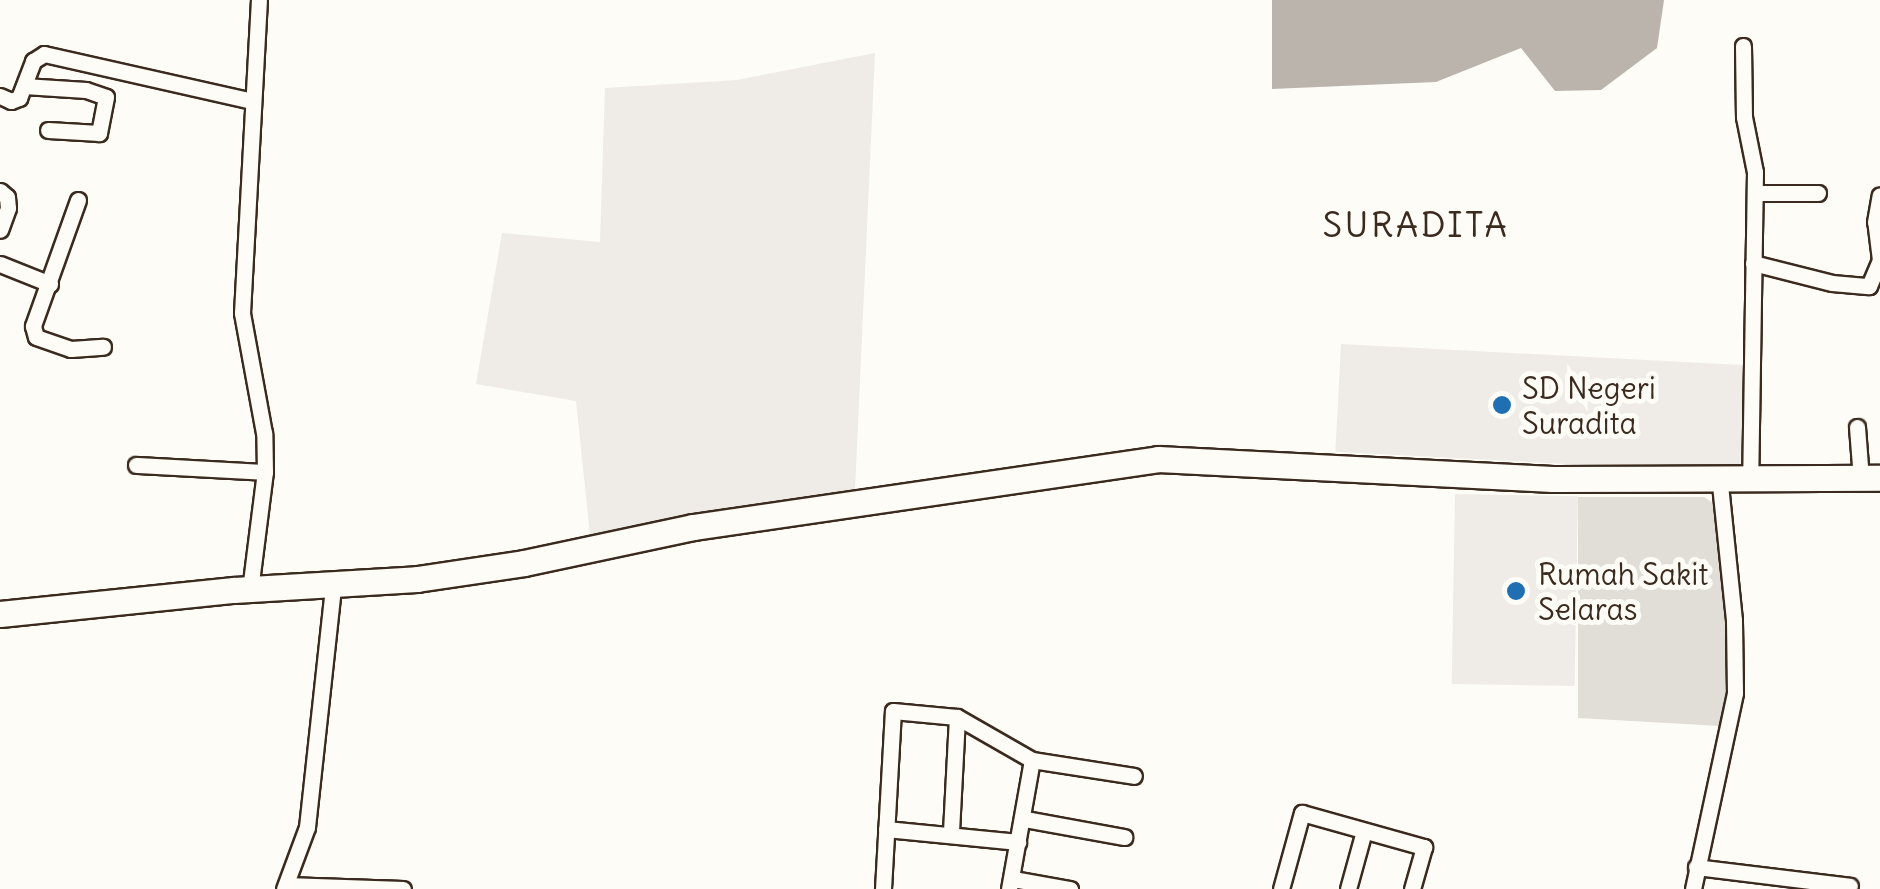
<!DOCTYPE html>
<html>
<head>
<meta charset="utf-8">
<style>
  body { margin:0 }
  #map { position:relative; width:1880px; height:889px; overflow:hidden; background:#fdfcf7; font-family:Delius,sans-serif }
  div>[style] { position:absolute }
  .built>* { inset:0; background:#efece7; transform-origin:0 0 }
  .green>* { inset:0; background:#e1ded7 }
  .water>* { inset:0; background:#bbb4ad }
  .roads { filter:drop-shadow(2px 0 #3b2a1e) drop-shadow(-2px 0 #3b2a1e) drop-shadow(0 2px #3b2a1e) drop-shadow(0 -2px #3b2a1e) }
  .street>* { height:15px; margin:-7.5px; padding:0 7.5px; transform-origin:7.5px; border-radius:7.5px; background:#fdfcf7 }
  .primary>* { height:25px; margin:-12.5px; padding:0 12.5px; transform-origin:12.5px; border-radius:12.5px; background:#fdfcf7 }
  .dots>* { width:28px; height:28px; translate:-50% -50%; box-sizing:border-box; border:5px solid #fdfcf7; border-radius:50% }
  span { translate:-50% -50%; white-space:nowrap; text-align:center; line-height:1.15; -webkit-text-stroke:10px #fdfcf7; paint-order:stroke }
  .poi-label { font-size:30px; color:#3b2a1e }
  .left { translate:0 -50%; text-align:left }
  .quarter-label { font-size:35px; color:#3b2a1e; letter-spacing:2.5px }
</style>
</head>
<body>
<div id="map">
  <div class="built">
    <i style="clip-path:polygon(875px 53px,855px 490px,590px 535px,576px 401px,476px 384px,502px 233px,600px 242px,605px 88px,737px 80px)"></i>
    <i style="left:1341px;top:344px;width:405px;height:108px;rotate:3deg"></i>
    <i style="left:1455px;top:494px;width:123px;height:190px;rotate:1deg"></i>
  </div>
  <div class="green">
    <i style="clip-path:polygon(1578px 497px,1704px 497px,1713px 503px,1726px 606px,1727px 691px,1720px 726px,1578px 718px)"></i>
  </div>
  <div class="water">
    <i style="clip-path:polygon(1272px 0,1664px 0,1657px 48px,1601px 90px,1555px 91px,1521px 48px,1436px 82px,1272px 89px)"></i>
  </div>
  <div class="roads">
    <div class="street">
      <i style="left:1743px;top:46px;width:71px;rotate:89.2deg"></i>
      <i style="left:1744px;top:117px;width:56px;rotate:78.7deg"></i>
      <i style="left:1755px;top:172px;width:307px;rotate:90.9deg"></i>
      <i style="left:24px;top:86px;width:62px;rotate:3.7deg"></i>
      <i style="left:86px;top:90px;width:21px;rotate:19deg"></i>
      <i style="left:106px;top:97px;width:37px;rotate:101deg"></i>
      <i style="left:99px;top:133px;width:51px;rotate:-176.6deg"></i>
      <i style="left:0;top:96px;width:12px;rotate:24deg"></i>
      <i style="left:11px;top:101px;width:9px;rotate:-21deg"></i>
      <i style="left:19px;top:98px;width:40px;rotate:-69deg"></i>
      <i style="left:33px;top:61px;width:13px;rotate:-32deg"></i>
      <i style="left:44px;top:54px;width:213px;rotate:12.7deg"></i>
      <i style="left:0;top:191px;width:9px;rotate:41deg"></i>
      <i style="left:7px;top:197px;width:11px;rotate:85deg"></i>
      <i style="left:8px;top:208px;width:23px;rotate:110deg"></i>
      <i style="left:1755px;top:193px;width:63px"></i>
      <i style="left:78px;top:200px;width:134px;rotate:109.7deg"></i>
      <i style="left:33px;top:326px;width:11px;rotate:75deg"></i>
      <i style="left:36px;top:337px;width:37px;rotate:19deg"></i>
      <i style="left:71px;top:349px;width:32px;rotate:-4deg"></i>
      <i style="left:1753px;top:263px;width:81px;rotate:14.2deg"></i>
      <i style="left:1832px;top:283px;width:37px;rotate:5deg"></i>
      <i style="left:1869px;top:286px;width:28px;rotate:-67deg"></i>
      <i style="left:1880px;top:260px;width:38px;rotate:-97deg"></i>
      <i style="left:1875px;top:222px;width:27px;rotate:-80deg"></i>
      <i style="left:0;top:264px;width:54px;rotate:21.8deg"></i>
      <i style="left:1857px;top:427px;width:52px;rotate:85.6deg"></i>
      <i style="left:136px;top:465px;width:129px;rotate:3.1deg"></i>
      <i style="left:250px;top:590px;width:119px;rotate:-82.8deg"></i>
      <i style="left:265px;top:472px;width:39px;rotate:-91deg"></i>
      <i style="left:264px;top:433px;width:122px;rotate:-100.4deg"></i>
      <i style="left:242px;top:313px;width:313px;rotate:-86.9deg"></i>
      <i style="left:957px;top:717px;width:86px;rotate:29.8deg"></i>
      <i style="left:1025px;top:819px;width:101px;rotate:10.3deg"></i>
      <i style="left:886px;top:829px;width:133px;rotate:5.6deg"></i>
      <i style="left:1696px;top:867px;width:155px;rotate:7deg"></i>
      <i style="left:1013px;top:879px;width:58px;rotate:10deg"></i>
      <i style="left:286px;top:885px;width:117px;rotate:2deg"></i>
      <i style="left:284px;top:889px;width:66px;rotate:-69.6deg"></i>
      <i style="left:307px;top:827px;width:242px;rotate:-83.8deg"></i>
      <i style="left:883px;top:889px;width:178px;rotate:-86.8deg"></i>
      <i style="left:893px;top:711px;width:64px;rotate:5.4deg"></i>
      <i style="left:957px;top:717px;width:115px;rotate:93deg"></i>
      <i style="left:1009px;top:889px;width:131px;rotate:-79.9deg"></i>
      <i style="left:1032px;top:760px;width:103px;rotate:8.9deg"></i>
      <i style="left:1281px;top:889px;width:79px;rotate:-74.6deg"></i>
      <i style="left:1302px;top:813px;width:127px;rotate:15.6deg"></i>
      <i style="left:1424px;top:847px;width:44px;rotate:105.9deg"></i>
      <i style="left:1348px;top:889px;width:60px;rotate:-74.6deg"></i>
      <i style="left:1693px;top:889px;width:200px;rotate:-77.9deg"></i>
      <i style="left:1735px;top:693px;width:73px;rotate:-90.8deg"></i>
      <i style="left:1734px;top:620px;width:145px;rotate:-95.9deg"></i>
    </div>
    <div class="primary">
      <i style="left:0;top:614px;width:235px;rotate:-5.9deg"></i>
      <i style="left:234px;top:590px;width:183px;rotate:-3.4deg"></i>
      <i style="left:417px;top:579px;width:108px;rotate:-8.5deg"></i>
      <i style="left:524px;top:563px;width:173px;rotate:-12deg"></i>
      <i style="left:693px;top:527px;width:470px;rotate:-8.3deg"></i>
      <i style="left:1158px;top:459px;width:395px;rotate:2.9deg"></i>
      <i style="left:1552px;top:479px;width:328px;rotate:-0.2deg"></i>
    </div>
  </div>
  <div class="dots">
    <i style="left:1502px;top:405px;background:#1f6fb2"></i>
    <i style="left:1516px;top:591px;background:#1f6fb2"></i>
  </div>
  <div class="poi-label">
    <span class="left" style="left:1522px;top:405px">SD Negeri<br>Suradita</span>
    <span class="left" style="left:1538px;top:591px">Rumah Sakit<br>Selaras</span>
  </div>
  <div class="quarter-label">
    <span style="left:1416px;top:224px">SURADITA</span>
  </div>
</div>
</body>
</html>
